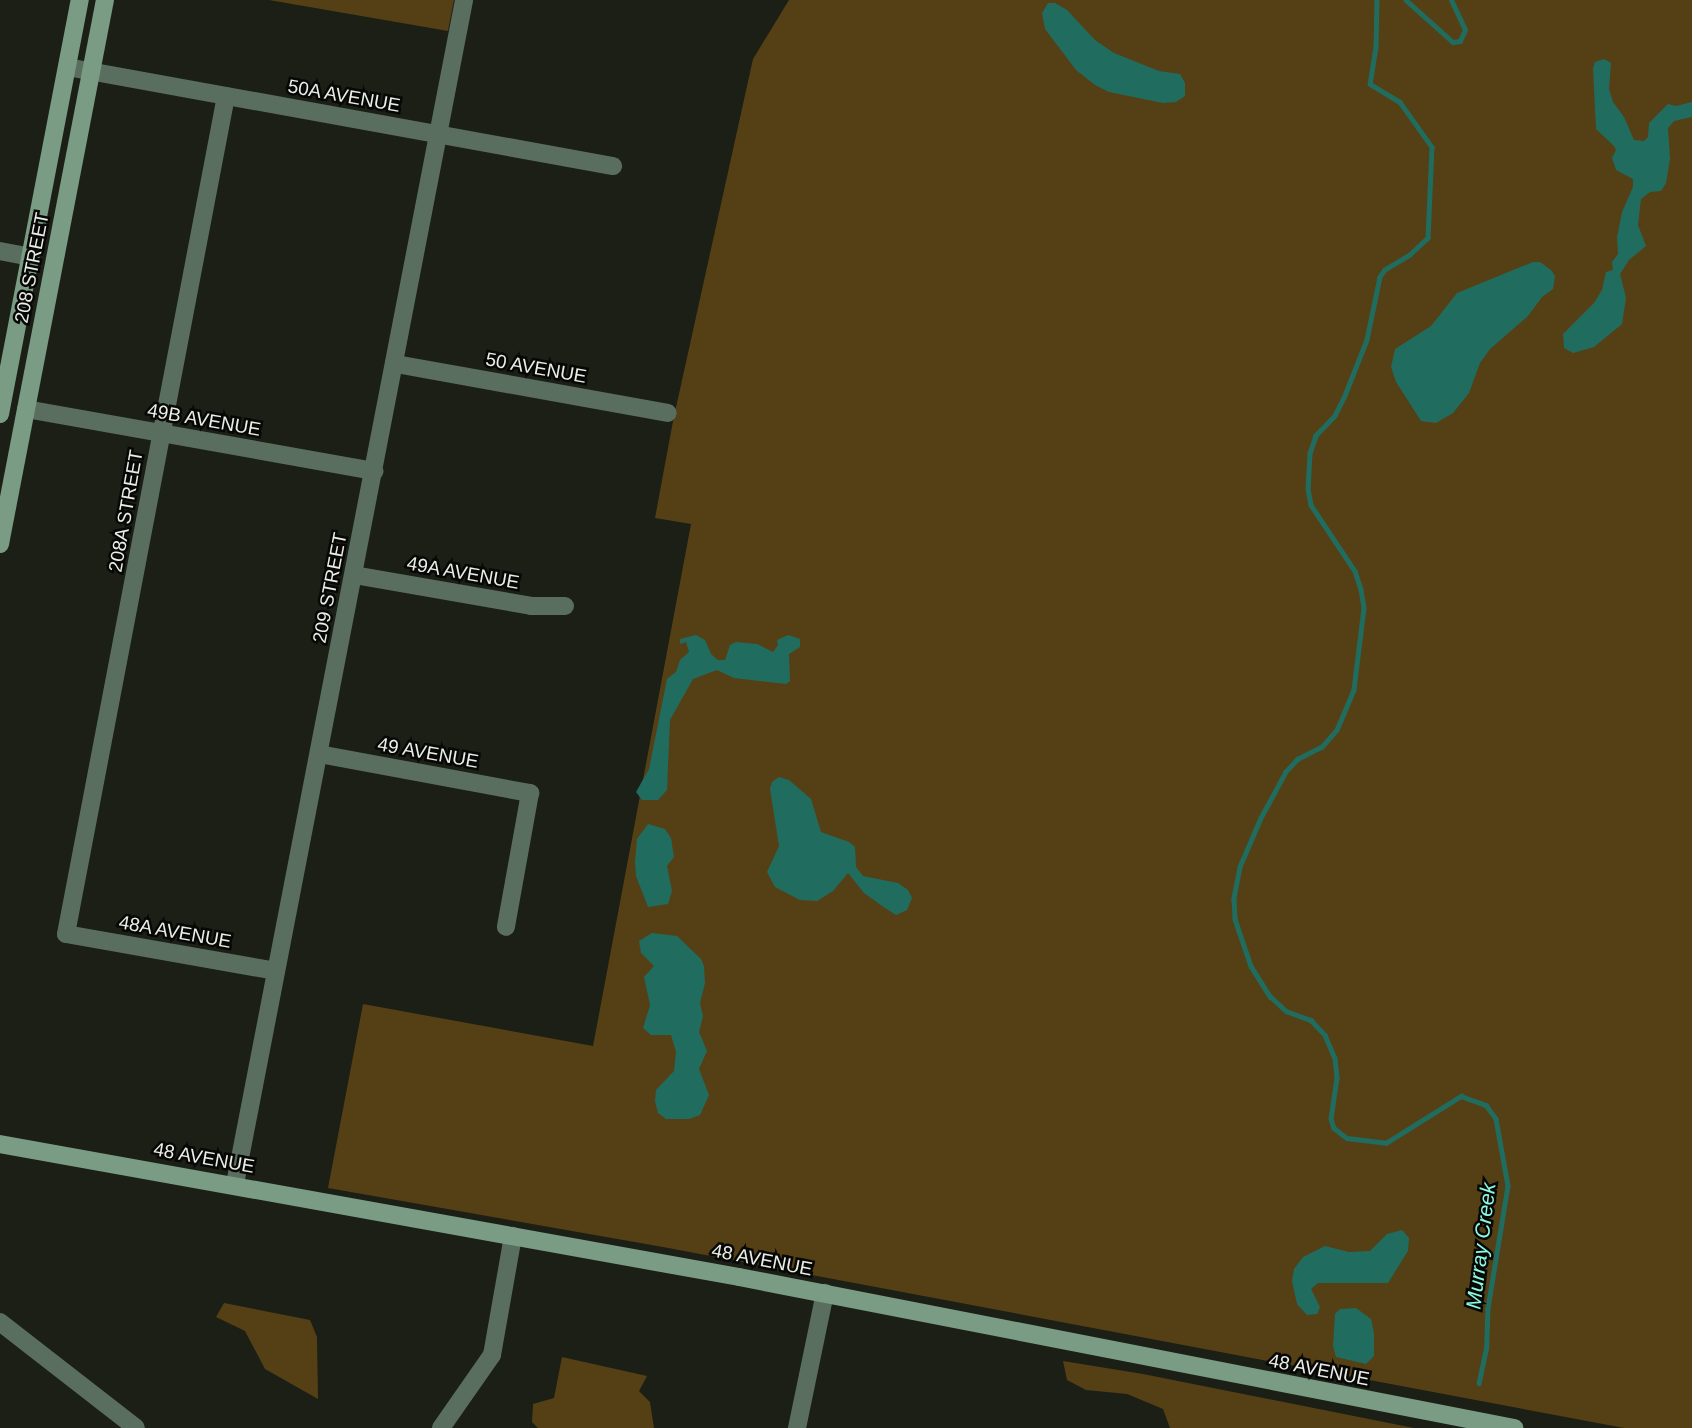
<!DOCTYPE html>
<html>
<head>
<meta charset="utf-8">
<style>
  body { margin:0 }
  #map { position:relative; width:1692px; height:1428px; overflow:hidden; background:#1b1f16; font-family:Helvetica,sans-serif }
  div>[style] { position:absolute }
  .green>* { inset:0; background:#553f15 }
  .water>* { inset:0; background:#206d5f }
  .stream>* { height:4.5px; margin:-2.25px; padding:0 2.25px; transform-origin:2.25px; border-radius:2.25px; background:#206d5f }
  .minor>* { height:18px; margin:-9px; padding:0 9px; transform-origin:9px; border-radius:9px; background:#596e5f }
  .tertiary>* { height:18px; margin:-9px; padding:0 9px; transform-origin:9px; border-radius:9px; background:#596e5f }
  .secondary>* { height:18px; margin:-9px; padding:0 9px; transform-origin:9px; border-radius:9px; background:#7a9c84 }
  span { translate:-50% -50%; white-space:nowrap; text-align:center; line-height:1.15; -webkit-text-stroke:5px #070805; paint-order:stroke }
  .street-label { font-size:19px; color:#ebeee8 }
  .water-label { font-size:21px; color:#8dfae3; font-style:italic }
</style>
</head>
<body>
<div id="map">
  <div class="green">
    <i style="clip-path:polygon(269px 0,454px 0,448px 31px)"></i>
    <i style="clip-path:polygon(789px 0,1692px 0,1692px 1428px,1624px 1428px,663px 1247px,328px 1188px,363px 1004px,593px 1046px,691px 524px,655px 518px,673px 421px,753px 59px)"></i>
    <i style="clip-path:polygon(224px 1303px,310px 1320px,317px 1337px,318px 1399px,265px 1369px,245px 1331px,216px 1317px)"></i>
    <i style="clip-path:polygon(562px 1357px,647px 1376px,639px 1391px,650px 1402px,654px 1428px,538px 1428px,532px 1422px,533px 1404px,554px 1398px)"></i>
    <i style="clip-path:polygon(1063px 1361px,1143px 1374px,1414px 1428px,1170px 1428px,1163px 1409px,1127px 1394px,1086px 1390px,1067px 1380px)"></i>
  </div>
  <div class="water">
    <i style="clip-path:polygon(1048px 3px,1055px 3px,1067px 10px,1095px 40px,1114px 53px,1159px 71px,1180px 74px,1185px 83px,1185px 96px,1176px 102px,1163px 103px,1109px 92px,1095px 85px,1076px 70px,1045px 29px,1042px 13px)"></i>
    <i style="clip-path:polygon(1604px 59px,1611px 63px,1609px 89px,1613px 102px,1624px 117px,1634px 140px,1644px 141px,1648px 137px,1649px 123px,1668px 104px,1676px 106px,1692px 102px,1692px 117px,1674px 121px,1668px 128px,1670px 159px,1666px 183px,1661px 191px,1650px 192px,1641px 199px,1638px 225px,1646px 246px,1629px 260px,1620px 274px,1626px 298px,1622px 324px,1594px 347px,1573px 353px,1564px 348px,1563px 334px,1594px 303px,1602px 290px,1606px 272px,1613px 270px,1612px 262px,1618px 254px,1617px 237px,1622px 212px,1633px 187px,1633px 179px,1616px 170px,1612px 158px,1616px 150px,1614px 146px,1596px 129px,1593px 69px,1595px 62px)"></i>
    <i style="clip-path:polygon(1533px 262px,1540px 262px,1551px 270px,1555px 276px,1553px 289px,1542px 297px,1528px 316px,1490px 349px,1480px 363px,1469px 393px,1453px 413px,1436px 423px,1421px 421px,1396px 382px,1391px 367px,1395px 349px,1431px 326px,1457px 293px)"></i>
    <i style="clip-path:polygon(696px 635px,705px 640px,711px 654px,718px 660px,725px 660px,730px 645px,736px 642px,757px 644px,773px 652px,778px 645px,777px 640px,788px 635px,800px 639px,800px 647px,789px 654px,790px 681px,786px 684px,734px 678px,717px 670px,693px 679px,670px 720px,667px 790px,658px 800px,642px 800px,636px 792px,649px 769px,667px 679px,676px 672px,680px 660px,689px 652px,686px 642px,680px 644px,680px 639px)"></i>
    <i style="clip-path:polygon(779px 777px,789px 780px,811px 799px,821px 832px,849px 842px,855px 847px,856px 867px,863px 876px,898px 883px,908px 890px,912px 898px,907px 910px,896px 915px,885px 908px,864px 893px,848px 873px,833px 891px,817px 901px,800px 900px,775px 887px,767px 872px,779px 846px,770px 789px,772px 782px)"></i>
    <i style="clip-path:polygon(648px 824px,665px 829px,671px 838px,674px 857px,667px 866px,672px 891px,668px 904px,648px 907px,636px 876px,635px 862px,637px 839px)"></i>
    <i style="clip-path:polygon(652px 933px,677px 936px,701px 959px,704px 966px,705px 983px,700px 1003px,703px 1016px,699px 1032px,707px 1051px,699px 1069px,709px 1095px,700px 1115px,689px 1119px,666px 1119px,658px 1113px,655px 1101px,656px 1090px,674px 1071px,676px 1052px,671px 1035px,651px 1035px,643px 1028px,650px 1005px,644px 977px,654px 966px,641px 953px,639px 941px)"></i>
    <i style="clip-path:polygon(1402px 1230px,1409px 1238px,1408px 1251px,1388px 1283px,1318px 1283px,1311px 1289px,1320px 1307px,1317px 1314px,1307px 1315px,1297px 1304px,1292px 1281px,1294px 1269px,1303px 1257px,1325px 1246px,1349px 1252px,1370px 1251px,1387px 1234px)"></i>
    <i style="clip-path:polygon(1356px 1308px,1371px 1319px,1374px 1333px,1374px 1356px,1366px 1364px,1336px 1357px,1333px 1346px,1335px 1314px,1340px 1309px)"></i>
  </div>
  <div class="stream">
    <i style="left:1377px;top:0;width:47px;rotate:91.2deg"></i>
    <i style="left:1376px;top:47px;width:37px;rotate:99deg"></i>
    <i style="left:1370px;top:84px;width:35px;rotate:31deg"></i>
    <i style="left:1400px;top:102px;width:55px;rotate:54.6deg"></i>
    <i style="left:1432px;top:147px;width:91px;rotate:92.5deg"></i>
    <i style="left:1428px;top:238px;width:25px;rotate:137deg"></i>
    <i style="left:1410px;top:255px;width:29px;rotate:149deg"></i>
    <i style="left:1385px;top:270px;width:9px;rotate:126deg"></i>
    <i style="left:1380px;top:277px;width:64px;rotate:101.7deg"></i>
    <i style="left:1367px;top:340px;width:62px;rotate:111.6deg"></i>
    <i style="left:1344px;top:398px;width:20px;rotate:117deg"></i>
    <i style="left:1335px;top:416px;width:28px;rotate:134deg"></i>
    <i style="left:1316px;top:436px;width:18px;rotate:109deg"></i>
    <i style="left:1310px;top:453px;width:36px;rotate:93deg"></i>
    <i style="left:1308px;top:489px;width:16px;rotate:79deg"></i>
    <i style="left:1311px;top:505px;width:79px;rotate:56.3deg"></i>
    <i style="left:1355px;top:571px;width:19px;rotate:72deg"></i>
    <i style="left:1361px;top:589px;width:19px;rotate:81deg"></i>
    <i style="left:1364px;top:608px;width:83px;rotate:97deg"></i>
    <i style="left:1354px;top:690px;width:43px;rotate:113deg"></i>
    <i style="left:1337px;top:730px;width:23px;rotate:131deg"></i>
    <i style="left:1322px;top:747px;width:27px;rotate:153deg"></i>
    <i style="left:1298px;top:759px;width:18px;rotate:133deg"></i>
    <i style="left:1286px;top:772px;width:52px;rotate:118.5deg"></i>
    <i style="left:1261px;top:818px;width:53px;rotate:113.2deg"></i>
    <i style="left:1240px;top:867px;width:32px;rotate:101deg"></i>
    <i style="left:1234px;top:898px;width:21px;rotate:87deg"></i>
    <i style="left:1235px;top:919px;width:50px;rotate:71.2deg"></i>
    <i style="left:1251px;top:966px;width:36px;rotate:58deg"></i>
    <i style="left:1270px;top:996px;width:22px;rotate:43deg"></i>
    <i style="left:1286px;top:1011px;width:27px;rotate:20deg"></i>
    <i style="left:1311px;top:1020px;width:21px;rotate:47deg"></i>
    <i style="left:1325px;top:1035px;width:25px;rotate:67deg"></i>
    <i style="left:1335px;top:1058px;width:20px;rotate:84deg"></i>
    <i style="left:1337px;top:1078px;width:41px;rotate:98.3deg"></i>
    <i style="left:1331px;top:1119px;width:9px;rotate:72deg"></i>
    <i style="left:1334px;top:1128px;width:16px;rotate:38deg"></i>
    <i style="left:1347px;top:1138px;width:39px;rotate:7deg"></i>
    <i style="left:1386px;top:1143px;width:89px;rotate:-32.1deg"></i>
    <i style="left:1461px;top:1096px;width:27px;rotate:20deg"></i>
    <i style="left:1486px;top:1105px;width:17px;rotate:54deg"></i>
    <i style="left:1496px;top:1119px;width:68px;rotate:79.8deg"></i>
    <i style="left:1508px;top:1186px;width:124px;rotate:99.3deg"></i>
    <i style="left:1488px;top:1308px;width:38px;rotate:92deg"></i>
    <i style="left:1487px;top:1346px;width:38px;rotate:102deg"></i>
    <i style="left:1406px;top:0;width:63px;rotate:41.8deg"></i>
    <i style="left:1453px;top:42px;width:7px;rotate:-8deg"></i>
    <i style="left:1460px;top:41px;width:12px;rotate:-66deg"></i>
    <i style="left:1465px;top:30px;width:33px;rotate:-115deg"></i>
  </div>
  <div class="minor">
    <i style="left:67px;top:67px;width:555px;rotate:10.28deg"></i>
    <i style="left:226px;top:96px;width:853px;rotate:100.81deg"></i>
    <i style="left:66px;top:934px;width:213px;rotate:10deg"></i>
    <i style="left:0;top:251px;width:31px;rotate:11deg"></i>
    <i style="left:396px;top:364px;width:276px;rotate:10.2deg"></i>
    <i style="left:26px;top:409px;width:354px;rotate:10.1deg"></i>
    <i style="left:354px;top:575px;width:180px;rotate:9.9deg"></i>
    <i style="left:531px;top:606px;width:34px"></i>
    <i style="left:319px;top:754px;width:215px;rotate:10.5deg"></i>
    <i style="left:530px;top:793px;width:136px;rotate:100.2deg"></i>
    <i style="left:0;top:1322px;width:172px;rotate:37.9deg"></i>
    <i style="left:441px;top:1428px;width:89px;rotate:-55.1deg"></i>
    <i style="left:492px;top:1355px;width:121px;rotate:-80deg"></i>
    <i style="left:797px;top:1428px;width:138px;rotate:-78.3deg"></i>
  </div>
  <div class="tertiary">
    <i style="left:235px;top:1184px;width:1206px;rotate:-79.05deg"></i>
  </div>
  <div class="secondary">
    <i style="left:0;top:414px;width:422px;rotate:-79.1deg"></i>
    <i style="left:0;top:544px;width:554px;rotate:-79.08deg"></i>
    <i style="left:0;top:1144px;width:751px;rotate:10.2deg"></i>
    <i style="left:739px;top:1277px;width:790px;rotate:11.03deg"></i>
  </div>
  <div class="street-label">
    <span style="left:344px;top:96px;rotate:10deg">50A AVENUE</span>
    <span style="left:32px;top:268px;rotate:-79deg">208 STREET</span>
    <span style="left:536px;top:368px;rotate:10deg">50 AVENUE</span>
    <span style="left:204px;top:420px;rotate:10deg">49B AVENUE</span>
    <span style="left:126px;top:511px;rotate:-80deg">208A STREET</span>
    <span style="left:463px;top:573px;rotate:10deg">49A AVENUE</span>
    <span style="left:330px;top:588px;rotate:-79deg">209 STREET</span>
    <span style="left:428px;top:753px;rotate:10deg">49 AVENUE</span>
    <span style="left:175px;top:932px;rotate:10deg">48A AVENUE</span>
    <span style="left:204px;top:1158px;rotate:10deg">48 AVENUE</span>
    <span style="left:762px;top:1260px;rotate:11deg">48 AVENUE</span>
    <span style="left:1319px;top:1370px;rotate:11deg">48 AVENUE</span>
  </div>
  <div class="water-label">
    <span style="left:1481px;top:1246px;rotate:-83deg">Murray Creek</span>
  </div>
</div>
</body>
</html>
